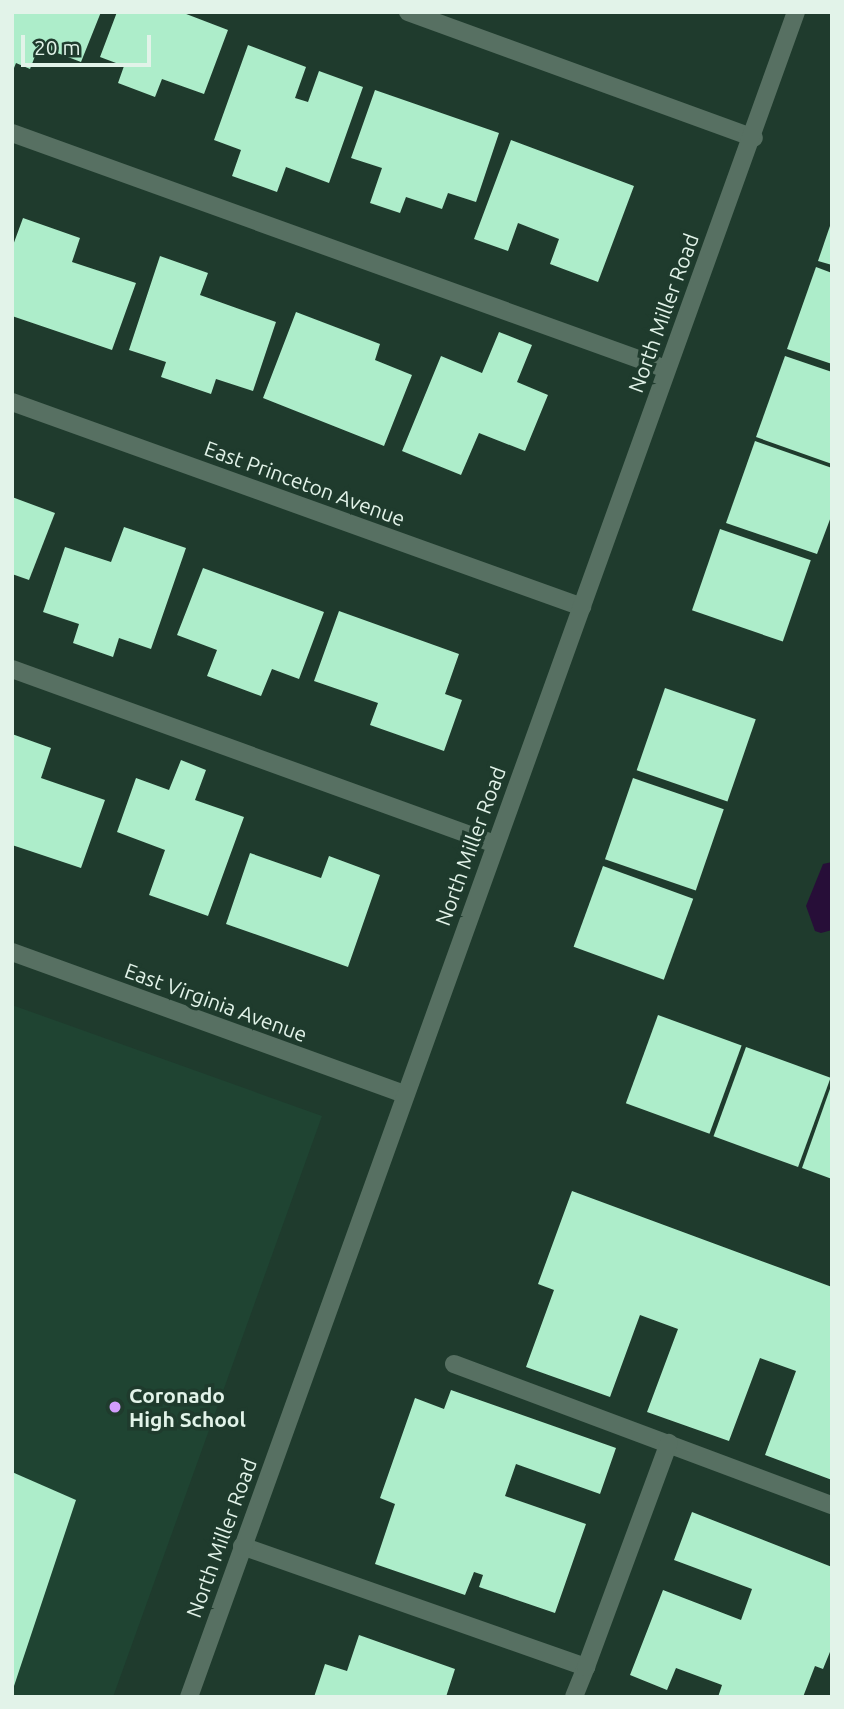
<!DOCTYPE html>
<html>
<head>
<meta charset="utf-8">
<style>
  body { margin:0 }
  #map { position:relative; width:844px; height:1709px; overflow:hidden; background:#1f3b2d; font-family:Ubuntu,sans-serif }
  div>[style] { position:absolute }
  .built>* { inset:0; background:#1f4432 }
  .water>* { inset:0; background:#270e38 }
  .building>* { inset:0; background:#adedca; transform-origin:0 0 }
  .minor>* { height:18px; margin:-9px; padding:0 9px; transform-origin:9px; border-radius:9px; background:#577062 }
  .dots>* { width:19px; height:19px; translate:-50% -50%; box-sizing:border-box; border:4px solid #1f3b2d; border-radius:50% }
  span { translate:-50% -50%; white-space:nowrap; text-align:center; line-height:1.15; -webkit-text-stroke:7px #1f3b2d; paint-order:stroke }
  .street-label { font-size:21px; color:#e2f3e9 }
  .poi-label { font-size:21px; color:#e2f3e9; font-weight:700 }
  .left { translate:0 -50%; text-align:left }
  .frame { position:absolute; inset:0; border:14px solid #e2f3e9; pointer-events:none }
  .scale { position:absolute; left:21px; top:35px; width:130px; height:32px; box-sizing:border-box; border:4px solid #e2f3e9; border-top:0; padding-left:9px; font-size:21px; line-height:24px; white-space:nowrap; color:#e2f3e9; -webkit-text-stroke:5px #1f3b2d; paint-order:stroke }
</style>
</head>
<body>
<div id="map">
  <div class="built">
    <i style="clip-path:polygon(12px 1005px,322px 1116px,113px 1697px,12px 1697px)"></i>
  </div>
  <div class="water">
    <i style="clip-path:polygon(832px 862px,832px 930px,821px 933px,815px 931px,806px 906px,823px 864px)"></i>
  </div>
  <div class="building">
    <i style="clip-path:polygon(12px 12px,101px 12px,81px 62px,39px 46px,30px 69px,16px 63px,12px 73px)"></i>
    <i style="clip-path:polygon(117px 12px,181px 12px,228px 30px,204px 94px,162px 79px,155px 97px,118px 83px,124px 66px,100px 57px)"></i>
    <i style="clip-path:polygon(248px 45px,306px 67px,295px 98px,308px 102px,319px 71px,363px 87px,329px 183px,286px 167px,277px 192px,232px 176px,241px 150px,214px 140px)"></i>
    <i style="clip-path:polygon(375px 90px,499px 133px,476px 202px,448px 193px,442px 209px,406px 197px,400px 213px,370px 203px,382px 168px,351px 158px)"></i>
    <i style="clip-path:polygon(511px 140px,634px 186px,598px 282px,550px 264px,559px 239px,518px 223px,508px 251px,474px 239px)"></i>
    <i style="clip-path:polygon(23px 218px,80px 238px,72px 262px,136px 283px,112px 350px,12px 316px,12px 248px)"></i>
    <i style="clip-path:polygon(831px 223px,832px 223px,832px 265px,818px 261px)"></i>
    <i style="clip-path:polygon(160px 256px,208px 273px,200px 295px,276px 322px,253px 391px,216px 379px,211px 394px,161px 377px,166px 362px,129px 350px)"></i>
    <i style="clip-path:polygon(816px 267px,832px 273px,832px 364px,787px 349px)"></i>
    <i style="clip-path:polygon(296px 312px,380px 344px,375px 360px,412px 375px,384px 446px,263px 398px)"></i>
    <i style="clip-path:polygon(499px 332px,532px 345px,517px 382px,548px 395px,525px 451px,479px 433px,461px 475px,402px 451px,441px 356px,482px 373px)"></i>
    <i style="clip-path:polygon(785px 356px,832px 372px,832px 464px,756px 437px)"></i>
    <i style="clip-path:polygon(755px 441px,832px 468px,832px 514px,817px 554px,726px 523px)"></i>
    <i style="clip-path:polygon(12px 497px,55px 513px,29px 580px,12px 574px)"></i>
    <i style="clip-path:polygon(124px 527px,186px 548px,151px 649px,119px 638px,113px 657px,73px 643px,79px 624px,43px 612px,65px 547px,111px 562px)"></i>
    <i style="left:720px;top:529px;width:96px;height:86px;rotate:19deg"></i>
    <i style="clip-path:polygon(203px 568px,324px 612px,299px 679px,272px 669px,261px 696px,207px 676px,217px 650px,177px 635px)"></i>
    <i style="clip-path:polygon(339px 611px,459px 654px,445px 694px,462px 700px,444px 751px,370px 725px,378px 703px,314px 681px)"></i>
    <i style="left:665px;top:688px;width:96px;height:87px;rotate:19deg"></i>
    <i style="clip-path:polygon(12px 734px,51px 748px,41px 778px,105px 800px,81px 868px,12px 845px)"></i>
    <i style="clip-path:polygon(181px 760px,206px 770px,195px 800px,244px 817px,208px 916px,149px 895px,165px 850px,117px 832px,136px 778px,169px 790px)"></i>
    <i style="left:633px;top:778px;width:96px;height:86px;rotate:19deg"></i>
    <i style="clip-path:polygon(250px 853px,321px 878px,329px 856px,380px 875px,348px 967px,226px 924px)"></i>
    <i style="left:603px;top:866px;width:96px;height:86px;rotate:20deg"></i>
    <i style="left:658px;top:1015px;width:89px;height:94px;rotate:20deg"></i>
    <i style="left:746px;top:1047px;width:90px;height:95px;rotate:20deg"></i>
    <i style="clip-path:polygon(831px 1086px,832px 1086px,832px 1179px,802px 1168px)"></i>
    <i style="clip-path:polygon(572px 1191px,832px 1287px,832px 1480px,765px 1455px,796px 1371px,760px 1358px,729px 1441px,647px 1412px,678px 1329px,640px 1315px,610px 1397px,526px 1367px,554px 1290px,538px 1284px)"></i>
    <i style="clip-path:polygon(451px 1390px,616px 1448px,600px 1494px,516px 1464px,505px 1496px,586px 1524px,555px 1613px,479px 1587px,483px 1575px,474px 1572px,465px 1595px,375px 1564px,395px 1504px,380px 1498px,415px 1398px,444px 1409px)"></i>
    <i style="clip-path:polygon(12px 1472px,76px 1500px,13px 1689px,12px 1689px)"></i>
    <i style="clip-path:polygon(692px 1512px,832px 1567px,832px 1647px,823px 1669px,815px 1666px,803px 1697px,718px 1697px,722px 1685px,676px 1668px,667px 1690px,630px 1675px,663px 1590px,741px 1620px,752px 1589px,674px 1560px)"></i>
    <i style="clip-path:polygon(359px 1635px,455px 1669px,446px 1697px,314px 1697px,325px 1664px,347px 1671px)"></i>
  </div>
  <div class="minor">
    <i style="left:408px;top:12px;width:368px;rotate:20deg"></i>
    <i style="left:12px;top:133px;width:695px;rotate:19.84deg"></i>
    <i style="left:12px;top:402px;width:606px;rotate:19.78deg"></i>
    <i style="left:12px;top:669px;width:514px;rotate:19.92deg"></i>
    <i style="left:12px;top:952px;width:417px;rotate:19.9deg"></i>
    <i style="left:454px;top:1364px;width:403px;rotate:20.5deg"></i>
    <i style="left:242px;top:1546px;width:365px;rotate:19.4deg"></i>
    <i style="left:586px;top:1667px;width:32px;rotate:112deg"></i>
    <i style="left:586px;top:1667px;width:239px;rotate:-69.7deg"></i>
    <i style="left:189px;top:1697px;width:1791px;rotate:-70.19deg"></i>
  </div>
  <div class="dots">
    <i style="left:115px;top:1407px;background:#d29dfd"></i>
  </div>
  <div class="street-label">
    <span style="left:663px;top:313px;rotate:-70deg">North Miller Road</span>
    <span style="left:305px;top:483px;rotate:20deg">East Princeton Avenue</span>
    <span style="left:470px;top:846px;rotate:-70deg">North Miller Road</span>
    <span style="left:216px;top:1002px;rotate:20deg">East Virginia Avenue</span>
    <span style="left:221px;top:1538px;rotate:-70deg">North Miller Road</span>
  </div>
  <div class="poi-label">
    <span class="left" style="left:129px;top:1407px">Coronado<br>High School</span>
  </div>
  <div class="frame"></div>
  <div class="scale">20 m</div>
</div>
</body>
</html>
